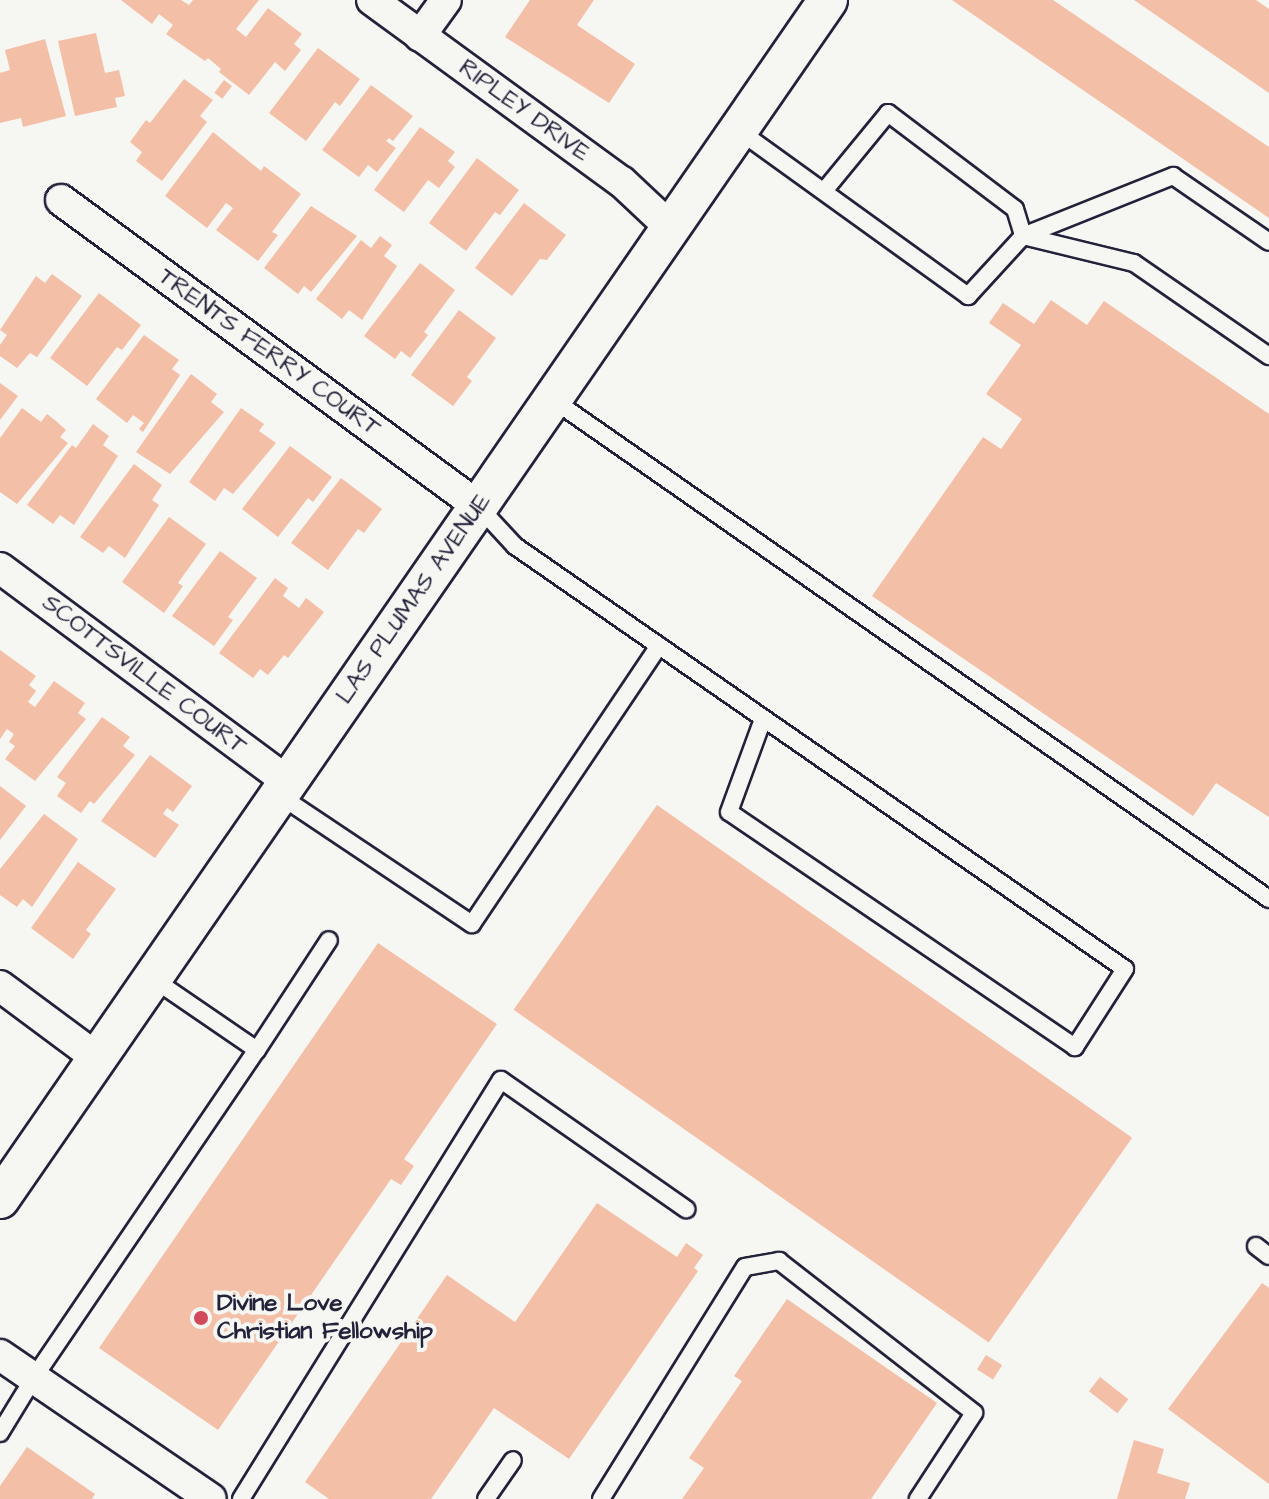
<!DOCTYPE html>
<html>
<head>
<meta charset="utf-8">
<style>
  body { margin:0 }
  #map { position:relative; width:1269px; height:1499px; overflow:hidden; background:#f6f6f2; font-family:"Architects Daughter",sans-serif }
  div>[style] { position:absolute }
  .building>* { inset:0; background:#f4bfa7; transform-origin:0 0 }
  .roads { filter:drop-shadow(2px 0 #22223b) drop-shadow(-2px 0 #22223b) drop-shadow(0 2px #22223b) drop-shadow(0 -2px #22223b) }
  .service>* { height:16px; margin:-8px; padding:0 8px; transform-origin:8px; border-radius:8px; background:#f6f6f2 }
  .minor>* { height:30px; margin:-15px; padding:0 15px; transform-origin:15px; border-radius:15px; background:#f6f6f2 }
  .tertiary>* { height:38px; margin:-19px; padding:0 19px; transform-origin:19px; border-radius:19px; background:#f6f6f2 }
  .dots>* { width:22px; height:22px; translate:-50% -50%; box-sizing:border-box; border:4px solid #f6f6f2; border-radius:50% }
  span { translate:-50% -50%; white-space:nowrap; text-align:center; line-height:1.15; -webkit-text-stroke:8px #f6f6f2; paint-order:stroke }
  .street-label { font-size:24px; color:#22223b }
  .poi-label { font-size:24px; color:#22223b; font-weight:700 }
  .left { translate:0 -50%; text-align:left }
</style>
</head>
<body>
<div id="map">
  <div class="building">
    <i style="clip-path:polygon(121px 0,181px 0,189px 5px,193px 0,259px 0,236px 29px,246px 37px,268px 8px,302px 34px,294px 44px,301px 50px,285px 71px,275px 62px,249px 95px,219px 72px,221px 69px,208px 58px,205px 61px,166px 34px,173px 25px,159px 14px,152px 24px)"></i>
    <i style="clip-path:polygon(530px 0,594px 0,577px 25px,635px 64px,609px 103px,505px 37px)"></i>
    <i style="clip-path:polygon(952px 0,1053px 0,1269px 147px,1269px 218px)"></i>
    <i style="clip-path:polygon(1134px 0,1256px 0,1269px 9px,1269px 93px)"></i>
    <i style="clip-path:polygon(96px 33px,105px 73px,119px 70px,125px 96px,115px 98px,117px 107px,75px 116px,58px 41px)"></i>
    <i style="clip-path:polygon(45px 39px,66px 116px,23px 127px,21px 118px,0 123px,0 73px,10px 70px,5px 50px)"></i>
    <i style="clip-path:polygon(318px 48px,360px 79px,340px 106px,335px 102px,306px 141px,269px 113px)"></i>
    <i style="clip-path:polygon(184px 79px,213px 100px,200px 116px,207px 122px,162px 181px,136px 161px,142px 152px,130px 142px,146px 120px,150px 123px)"></i>
    <i style="left:224px;top:80px;width:10px;height:16px;rotate:37deg"></i>
    <i style="clip-path:polygon(371px 85px,413px 116px,393px 141px,389px 138px,386px 141px,396px 148px,377px 172px,368px 165px,359px 177px,322px 150px)"></i>
    <i style="clip-path:polygon(420px 127px,455px 152px,448px 161px,455px 167px,439px 188px,428px 180px,404px 212px,374px 190px)"></i>
    <i style="clip-path:polygon(213px 132px,261px 171px,264px 166px,301px 194px,272px 232px,278px 235px,258px 261px,216px 230px,233px 208px,226px 203px,207px 228px,165px 196px)"></i>
    <i style="clip-path:polygon(477px 158px,519px 190px,500px 215px,495px 212px,466px 251px,429px 223px)"></i>
    <i style="clip-path:polygon(524px 203px,566px 235px,547px 260px,540px 259px,512px 296px,475px 268px)"></i>
    <i style="clip-path:polygon(311px 206px,357px 236px,311px 292px,304px 286px,298px 294px,264px 268px)"></i>
    <i style="clip-path:polygon(380px 236px,392px 245px,384px 256px,397px 266px,362px 320px,349px 310px,342px 319px,316px 299px,361px 240px,371px 248px)"></i>
    <i style="clip-path:polygon(420px 263px,455px 290px,424px 332px,428px 335px,410px 358px,401px 351px,395px 359px,364px 336px)"></i>
    <i style="clip-path:polygon(52px 274px,82px 296px,37px 357px,30px 353px,17px 368px,0 356px,0 345px,7px 335px,0 330px,36px 276px,45px 283px)"></i>
    <i style="clip-path:polygon(99px 293px,141px 325px,122px 350px,117px 347px,87px 386px,50px 358px)"></i>
    <i style="clip-path:polygon(1051px 300px,1087px 325px,1104px 301px,1269px 414px,1269px 817px,1216px 783px,1193px 816px,872px 596px,983px 437px,1001px 449px,1022px 419px,986px 394px,1021px 345px,989px 323px,1003px 303px,1034px 324px)"></i>
    <i style="clip-path:polygon(459px 310px,496px 338px,467px 377px,472px 381px,453px 406px,411px 375px)"></i>
    <i style="clip-path:polygon(144px 335px,179px 360px,172px 369px,180px 375px,143px 432px,139px 429px,144px 423px,133px 415px,127px 423px,96px 399px)"></i>
    <i style="clip-path:polygon(191px 374px,217px 394px,211px 402px,224px 412px,170px 474px,136px 452px)"></i>
    <i style="clip-path:polygon(0 383px,18px 396px,0 420px)"></i>
    <i style="clip-path:polygon(22px 408px,41px 422px,47px 414px,56px 421px,66px 430px,60px 437px,68px 443px,17px 504px,0 492px,0 438px)"></i>
    <i style="clip-path:polygon(241px 408px,264px 424px,259px 431px,276px 443px,233px 494px,224px 488px,215px 501px,189px 482px)"></i>
    <i style="clip-path:polygon(93px 424px,109px 436px,103px 445px,118px 456px,74px 525px,60px 515px,53px 524px,27px 505px,72px 445px,76px 448px)"></i>
    <i style="clip-path:polygon(290px 446px,332px 477px,313px 502px,308px 498px,278px 537px,242px 509px)"></i>
    <i style="clip-path:polygon(134px 464px,162px 485px,152px 500px,159px 505px,125px 558px,109px 546px,103px 553px,80px 537px)"></i>
    <i style="clip-path:polygon(341px 478px,382px 509px,364px 533px,358px 529px,328px 570px,291px 543px)"></i>
    <i style="clip-path:polygon(169px 517px,206px 544px,178px 583px,183px 586px,164px 613px,122px 582px)"></i>
    <i style="clip-path:polygon(220px 551px,257px 578px,228px 617px,233px 620px,214px 646px,172px 616px)"></i>
    <i style="clip-path:polygon(275px 578px,288px 588px,283px 596px,299px 608px,306px 598px,324px 612px,288px 658px,284px 655px,268px 675px,260px 669px,253px 678px,219px 653px)"></i>
    <i style="clip-path:polygon(0 650px,36px 676px,29px 685px,36px 691px,28px 702px,35px 707px,54px 681px,85px 703px,78px 713px,86px 719px,35px 781px,5px 759px,15px 746px,9px 742px,14px 734px,7px 729px,0 739px)"></i>
    <i style="clip-path:polygon(102px 717px,130px 737px,123px 746px,135px 755px,94px 804px,90px 801px,81px 813px,57px 796px,66px 783px,57px 777px)"></i>
    <i style="clip-path:polygon(150px 755px,192px 786px,173px 812px,167px 808px,163px 814px,179px 825px,155px 858px,101px 821px)"></i>
    <i style="clip-path:polygon(0 786px,26px 806px,0 840px)"></i>
    <i style="left:657px;top:805px;width:580px;height:250px;rotate:35deg"></i>
    <i style="clip-path:polygon(44px 814px,78px 839px,32px 907px,23px 899px,17px 907px,0 895px,0 869px)"></i>
    <i style="clip-path:polygon(78px 862px,116px 889px,86px 930px,91px 934px,73px 959px,31px 928px)"></i>
    <i style="clip-path:polygon(378px 943px,497px 1024px,404px 1159px,414px 1166px,401px 1185px,391px 1179px,218px 1430px,99px 1348px)"></i>
    <i style="clip-path:polygon(597px 1203px,677px 1257px,686px 1243px,703px 1255px,694px 1268px,698px 1271px,569px 1459px,494px 1408px,431px 1499px,329px 1499px,305px 1482px,447px 1275px,515px 1322px)"></i>
    <i style="clip-path:polygon(1262px 1283px,1269px 1288px,1269px 1484px,1168px 1409px)"></i>
    <i style="clip-path:polygon(787px 1299px,937px 1403px,871px 1499px,682px 1499px,704px 1468px,689px 1458px,742px 1381px,734px 1376px)"></i>
    <i style="left:986px;top:1355px;width:19px;height:17px;rotate:32deg"></i>
    <i style="left:1100px;top:1377px;width:36px;height:18px;rotate:38deg"></i>
    <i style="clip-path:polygon(1134px 1440px,1164px 1449px,1157px 1473px,1190px 1483px,1185px 1499px,1117px 1499px)"></i>
    <i style="clip-path:polygon(27px 1447px,95px 1494px,92px 1499px,0 1499px,0 1486px)"></i>
  </div>
  <div class="roads">
    <div class="service">
      <i style="left:738px;top:130px;width:284px;rotate:35.8deg"></i>
      <i style="left:968px;top:296px;width:81px;rotate:-47.5deg"></i>
      <i style="left:1023px;top:236px;width:114px;rotate:13.7deg"></i>
      <i style="left:1134px;top:263px;width:164px;rotate:34.6deg"></i>
      <i style="left:824px;top:191px;width:101px;rotate:-50.6deg"></i>
      <i style="left:888px;top:113px;width:159px;rotate:37.1deg"></i>
      <i style="left:1015px;top:209px;width:28px;rotate:73deg"></i>
      <i style="left:1023px;top:236px;width:162px;rotate:-21.8deg"></i>
      <i style="left:1173px;top:176px;width:116px;rotate:34.5deg"></i>
      <i style="left:552px;top:399px;width:874px;rotate:34.89deg"></i>
      <i style="left:478px;top:506px;width:54px;rotate:47.2deg"></i>
      <i style="left:515px;top:546px;width:742px;rotate:34.74deg"></i>
      <i style="left:1125px;top:969px;width:93px;rotate:122.7deg"></i>
      <i style="left:1075px;top:1047px;width:418px;rotate:-145.8deg"></i>
      <i style="left:729px;top:812px;width:99px;rotate:-69.9deg"></i>
      <i style="left:279px;top:795px;width:232px;rotate:33.8deg"></i>
      <i style="left:472px;top:924px;width:335px;rotate:-56.1deg"></i>
      <i style="left:257px;top:1050px;width:131px;rotate:-56.8deg"></i>
      <i style="left:1256px;top:1246px;width:16px;rotate:38deg"></i>
      <i style="left:0;top:1433px;width:63px;rotate:-58.6deg"></i>
      <i style="left:33px;top:1379px;width:398px;rotate:-55.8deg"></i>
      <i style="left:257px;top:1050px;width:127px;rotate:-145.6deg"></i>
      <i style="left:241px;top:1499px;width:493px;rotate:-58.2deg"></i>
      <i style="left:501px;top:1080px;width:226px;rotate:34.9deg"></i>
      <i style="left:486px;top:1499px;width:47px;rotate:-55.3deg"></i>
      <i style="left:601px;top:1499px;width:273px;rotate:-58.2deg"></i>
      <i style="left:745px;top:1267px;width:35px;rotate:-10deg"></i>
      <i style="left:779px;top:1261px;width:247px;rotate:37.9deg"></i>
      <i style="left:974px;top:1413px;width:103px;rotate:123.1deg"></i>
    </div>
    <div class="minor">
      <i style="left:372px;top:0;width:309px;rotate:36.1deg"></i>
      <i style="left:622px;top:182px;width:66px;rotate:43.2deg"></i>
      <i style="left:420px;top:36px;width:44px;rotate:-54.2deg"></i>
      <i style="left:61px;top:200px;width:517px;rotate:36.27deg"></i>
      <i style="left:0;top:568px;width:359px;rotate:36.6deg"></i>
      <i style="left:0;top:986px;width:121px;rotate:36.6deg"></i>
      <i style="left:0;top:1355px;width:255px;rotate:34.3deg"></i>
    </div>
    <div class="tertiary">
      <i style="left:0;top:1199px;width:1457px;rotate:-55.37deg"></i>
    </div>
  </div>
  <div class="dots">
    <i style="left:201px;top:1318px;background:#d1495b"></i>
  </div>
  <div class="street-label">
    <span style="left:524px;top:111px;rotate:36deg">RIPLEY DRIVE</span>
    <span style="left:269px;top:353px;rotate:36deg">TRENTS FERRY COURT</span>
    <span style="left:414px;top:599px;rotate:-55deg">LAS PLUMAS AVENUE</span>
    <span style="left:144px;top:675px;rotate:37deg">SCOTTSVILLE COURT</span>
  </div>
  <div class="poi-label">
    <span class="left" style="left:217px;top:1318px">Divine Love<br>Christian Fellowship</span>
  </div>
</div>
</body>
</html>
